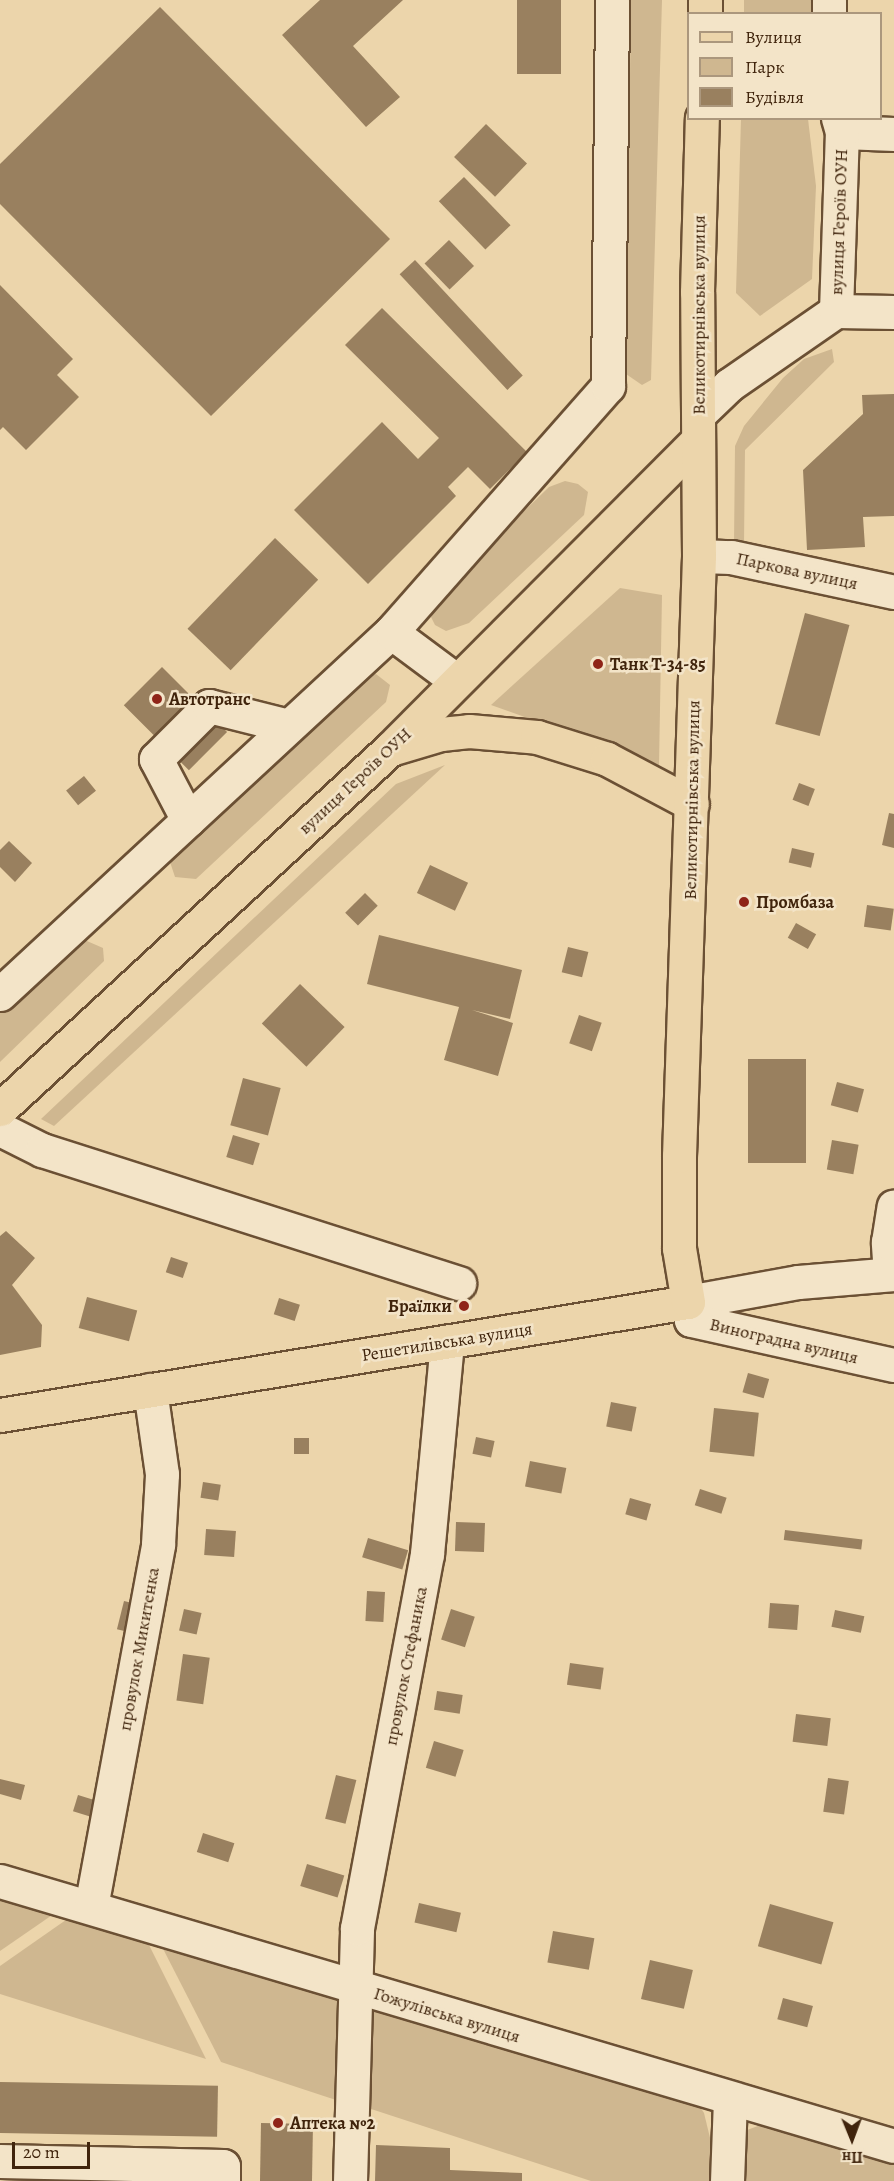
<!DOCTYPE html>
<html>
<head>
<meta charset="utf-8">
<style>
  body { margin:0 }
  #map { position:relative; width:894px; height:2181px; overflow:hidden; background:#ecd5ab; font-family:Alegreya,serif }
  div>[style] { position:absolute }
  .green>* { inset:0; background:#cfb790; transform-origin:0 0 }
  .building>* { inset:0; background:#99805f; transform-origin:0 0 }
  .roads { filter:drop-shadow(2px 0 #6b5034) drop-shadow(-2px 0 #6b5034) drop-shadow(0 2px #6b5034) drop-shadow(0 -2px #6b5034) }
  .minor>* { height:33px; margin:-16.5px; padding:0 16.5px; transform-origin:16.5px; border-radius:16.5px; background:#f3e4c8 }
  .major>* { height:33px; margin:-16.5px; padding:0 16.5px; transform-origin:16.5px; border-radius:16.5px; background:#ecd5ab }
  .dots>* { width:16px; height:16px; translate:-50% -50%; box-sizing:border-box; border:3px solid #f3e4c8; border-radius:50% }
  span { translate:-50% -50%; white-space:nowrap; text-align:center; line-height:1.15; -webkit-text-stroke:5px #f3e4c8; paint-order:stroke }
  .street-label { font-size:18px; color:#40240c }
  .poi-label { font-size:18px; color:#40240c; font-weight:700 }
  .left { translate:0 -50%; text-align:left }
  .right { translate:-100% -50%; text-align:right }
  .legend { position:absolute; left:687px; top:12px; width:195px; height:108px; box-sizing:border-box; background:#f3e4c8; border:2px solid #ab977d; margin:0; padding:8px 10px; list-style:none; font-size:18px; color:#40240c }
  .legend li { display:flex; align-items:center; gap:12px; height:30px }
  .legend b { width:30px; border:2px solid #ab977d }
  .north { position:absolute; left:822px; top:2109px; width:60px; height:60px; -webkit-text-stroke:4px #f3e4c8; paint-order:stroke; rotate:179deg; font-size:16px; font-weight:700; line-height:24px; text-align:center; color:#40240c }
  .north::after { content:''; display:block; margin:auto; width:21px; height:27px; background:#40240c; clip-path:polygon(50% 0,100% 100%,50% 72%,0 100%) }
  .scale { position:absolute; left:12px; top:2142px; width:78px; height:27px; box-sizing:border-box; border:3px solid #40240c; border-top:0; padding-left:8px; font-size:18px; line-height:21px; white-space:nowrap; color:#40240c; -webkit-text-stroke:4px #f3e4c8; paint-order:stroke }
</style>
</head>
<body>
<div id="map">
  <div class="green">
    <i style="clip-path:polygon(631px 0,662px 0,651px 380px,642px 385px,626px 374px)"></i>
    <i style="left:744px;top:0;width:73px;height:14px"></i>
    <i style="clip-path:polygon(741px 119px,808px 119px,816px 186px,812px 279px,760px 316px,736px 293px)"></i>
    <i style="clip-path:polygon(832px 349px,834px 362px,745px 450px,744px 545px,734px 544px,735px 446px,744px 426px,783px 378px,804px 359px)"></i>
    <i style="clip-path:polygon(565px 481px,578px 484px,588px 492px,584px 515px,469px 623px,446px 631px,435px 625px,431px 617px,433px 607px,440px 593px,549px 487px)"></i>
    <i style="clip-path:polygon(620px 588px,662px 595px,659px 765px,491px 705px)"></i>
    <i style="clip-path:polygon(376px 674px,390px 685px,386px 702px,196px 879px,175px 877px,170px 862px,174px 855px,363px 678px)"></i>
    <i style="clip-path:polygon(445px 765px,54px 1126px,41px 1119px,396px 784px)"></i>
    <i style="clip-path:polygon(80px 938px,103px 948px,104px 961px,0 1062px,0 1010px)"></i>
    <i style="clip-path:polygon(0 1894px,58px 1911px,0 1951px)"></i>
    <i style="clip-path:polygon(73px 1915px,144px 1935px,206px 2059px,0 1994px,0 1966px)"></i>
    <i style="clip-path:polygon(157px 1937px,350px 1997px,345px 2103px,221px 2062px)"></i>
    <i style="clip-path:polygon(370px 2003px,695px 2099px,704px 2113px,711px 2142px,711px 2181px,591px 2181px,362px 2106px)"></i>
    <i style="clip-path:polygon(766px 2123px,894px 2160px,894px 2181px,735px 2181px,739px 2133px)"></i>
  </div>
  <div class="building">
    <i style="clip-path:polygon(320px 0,403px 0,353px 46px,400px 97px,366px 127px,282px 35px)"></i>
    <i style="left:517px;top:0;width:44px;height:74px"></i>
    <i style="clip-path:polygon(160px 7px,390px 239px,211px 416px,0 204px,0 164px)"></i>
    <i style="left:486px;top:124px;width:57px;height:46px;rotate:44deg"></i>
    <i style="left:464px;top:177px;width:67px;height:35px;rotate:46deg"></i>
    <i style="left:449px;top:240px;width:36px;height:34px;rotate:46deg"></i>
    <i style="left:415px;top:260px;width:158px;height:21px;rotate:47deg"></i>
    <i style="clip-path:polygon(0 285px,73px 359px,57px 375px,79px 397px,26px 450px,3px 427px,0 430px)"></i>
    <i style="clip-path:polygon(382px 308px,527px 452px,490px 489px,468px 467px,448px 487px,456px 496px,368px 584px,294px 510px,382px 422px,418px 459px,439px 438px,345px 345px)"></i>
    <i style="clip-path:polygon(894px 394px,894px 516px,863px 517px,865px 547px,807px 550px,803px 470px,863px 414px,862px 395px)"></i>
    <i style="left:275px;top:538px;width:60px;height:126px;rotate:44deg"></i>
    <i style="left:805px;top:613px;width:46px;height:115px;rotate:15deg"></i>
    <i style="left:162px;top:667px;width:92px;height:54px;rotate:45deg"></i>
    <i style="left:84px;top:776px;width:19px;height:23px;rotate:51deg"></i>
    <i style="left:799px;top:783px;width:17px;height:18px;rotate:21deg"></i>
    <i style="clip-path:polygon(889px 813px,894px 814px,894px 848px,882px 845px)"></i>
    <i style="clip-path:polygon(9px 841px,32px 863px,15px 882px,0 867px,0 850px)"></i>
    <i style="left:792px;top:848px;width:23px;height:15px;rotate:13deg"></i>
    <i style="left:430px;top:865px;width:42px;height:31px;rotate:25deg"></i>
    <i style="left:365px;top:893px;width:18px;height:28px;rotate:45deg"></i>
    <i style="left:867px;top:905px;width:27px;height:22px;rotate:8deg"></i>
    <i style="left:796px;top:923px;width:23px;height:17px;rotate:29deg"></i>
    <i style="clip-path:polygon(379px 935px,522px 970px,510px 1019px,472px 1010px,513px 1023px,498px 1076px,444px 1060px,459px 1007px,367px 984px)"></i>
    <i style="left:568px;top:947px;width:21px;height:26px;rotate:14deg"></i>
    <i style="left:300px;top:984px;width:62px;height:55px;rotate:44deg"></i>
    <i style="left:579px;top:1015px;width:24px;height:30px;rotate:19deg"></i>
    <i style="left:748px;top:1059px;width:58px;height:104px"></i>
    <i style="left:243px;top:1078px;width:39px;height:49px;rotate:15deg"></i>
    <i style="left:837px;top:1082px;width:28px;height:24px;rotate:15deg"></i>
    <i style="left:233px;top:1135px;width:28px;height:23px;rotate:17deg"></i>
    <i style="left:832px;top:1140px;width:27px;height:30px;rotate:10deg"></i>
    <i style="clip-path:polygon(6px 1231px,35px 1258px,12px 1285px,42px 1325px,41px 1347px,0 1355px,0 1236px)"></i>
    <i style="left:171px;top:1257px;width:18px;height:16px;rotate:19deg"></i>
    <i style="left:87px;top:1297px;width:52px;height:32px;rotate:15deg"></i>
    <i style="left:279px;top:1298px;width:22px;height:17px;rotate:18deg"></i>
    <i style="left:748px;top:1373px;width:22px;height:20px;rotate:16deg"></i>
    <i style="left:611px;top:1402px;width:26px;height:25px;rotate:11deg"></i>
    <i style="left:714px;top:1408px;width:45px;height:44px;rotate:6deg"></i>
    <i style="left:476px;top:1437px;width:19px;height:17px;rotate:12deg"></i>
    <i style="left:294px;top:1438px;width:15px;height:16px"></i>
    <i style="left:530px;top:1461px;width:37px;height:26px;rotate:11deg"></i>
    <i style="left:203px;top:1482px;width:18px;height:16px;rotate:9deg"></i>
    <i style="left:700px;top:1489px;width:28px;height:17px;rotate:18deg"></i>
    <i style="left:630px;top:1498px;width:22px;height:17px;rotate:16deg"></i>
    <i style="left:456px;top:1522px;width:29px;height:29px;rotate:2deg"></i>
    <i style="left:206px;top:1529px;width:30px;height:26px;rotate:4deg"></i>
    <i style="left:785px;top:1530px;width:78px;height:10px;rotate:7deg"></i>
    <i style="left:368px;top:1538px;width:42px;height:20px;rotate:17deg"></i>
    <i style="left:367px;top:1591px;width:18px;height:30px;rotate:3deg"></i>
    <i style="left:124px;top:1601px;width:16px;height:29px;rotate:14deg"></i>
    <i style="left:770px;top:1603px;width:29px;height:25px;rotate:4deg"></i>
    <i style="left:184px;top:1609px;width:18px;height:22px;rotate:13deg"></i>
    <i style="left:451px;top:1609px;width:25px;height:32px;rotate:18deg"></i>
    <i style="left:835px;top:1610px;width:30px;height:17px;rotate:12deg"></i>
    <i style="left:183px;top:1654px;width:27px;height:47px;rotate:8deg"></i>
    <i style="left:570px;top:1663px;width:34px;height:22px;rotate:8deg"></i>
    <i style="left:437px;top:1691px;width:26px;height:19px;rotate:9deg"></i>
    <i style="left:796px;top:1714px;width:35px;height:28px;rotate:7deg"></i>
    <i style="left:434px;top:1741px;width:31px;height:28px;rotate:17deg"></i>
    <i style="left:336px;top:1775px;width:21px;height:45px;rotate:14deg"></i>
    <i style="left:828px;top:1778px;width:21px;height:34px;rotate:8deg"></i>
    <i style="clip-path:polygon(0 1779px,25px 1785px,21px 1800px,0 1794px)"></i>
    <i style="left:78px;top:1795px;width:27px;height:17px;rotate:17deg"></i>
    <i style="left:203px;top:1833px;width:33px;height:20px;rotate:18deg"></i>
    <i style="left:307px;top:1864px;width:39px;height:23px;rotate:17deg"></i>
    <i style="left:419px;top:1903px;width:43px;height:20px;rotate:13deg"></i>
    <i style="left:770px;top:1904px;width:66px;height:44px;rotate:16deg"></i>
    <i style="left:553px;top:1931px;width:42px;height:32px;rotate:10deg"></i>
    <i style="left:650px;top:1960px;width:44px;height:40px;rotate:13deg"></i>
    <i style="left:783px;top:1998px;width:31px;height:22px;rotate:15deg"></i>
    <i style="left:0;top:2082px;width:218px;height:51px;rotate:1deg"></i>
    <i style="left:261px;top:2123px;width:52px;height:58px;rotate:1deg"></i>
    <i style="clip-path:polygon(376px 2145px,450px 2148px,450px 2170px,522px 2173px,522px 2181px,375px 2181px)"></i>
  </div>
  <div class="roads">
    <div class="minor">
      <i style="left:829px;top:14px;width:14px;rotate:-90deg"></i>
      <i style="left:842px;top:132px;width:52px;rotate:2.2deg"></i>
      <i style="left:836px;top:311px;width:179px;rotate:-88.1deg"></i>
      <i style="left:842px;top:132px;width:15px;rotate:-106deg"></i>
      <i style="left:699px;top:414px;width:42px;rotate:-44deg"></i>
      <i style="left:729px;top:385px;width:130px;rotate:-34.7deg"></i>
      <i style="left:836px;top:311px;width:58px;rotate:1deg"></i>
      <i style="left:699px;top:556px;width:32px;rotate:2deg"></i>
      <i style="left:731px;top:557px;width:167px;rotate:12.1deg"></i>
      <i style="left:391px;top:632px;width:328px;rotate:-48.6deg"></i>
      <i style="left:608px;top:386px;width:386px;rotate:-89.4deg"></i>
      <i style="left:188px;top:820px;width:69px;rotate:-117.7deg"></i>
      <i style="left:156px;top:759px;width:75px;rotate:-45deg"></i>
      <i style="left:209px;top:706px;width:81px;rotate:14.2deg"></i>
      <i style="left:0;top:994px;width:533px;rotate:-42.79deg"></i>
      <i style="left:391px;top:632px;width:82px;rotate:36.6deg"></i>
      <i style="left:0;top:1129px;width:47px;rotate:26.6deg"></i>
      <i style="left:42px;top:1150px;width:438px;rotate:17.7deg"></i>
      <i style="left:890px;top:1274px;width:32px;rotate:-94deg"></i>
      <i style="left:888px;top:1242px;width:36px;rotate:-81deg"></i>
      <i style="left:894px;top:1274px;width:96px;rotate:175.2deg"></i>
      <i style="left:798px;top:1282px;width:112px;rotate:169.7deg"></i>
      <i style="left:688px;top:1302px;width:18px;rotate:81deg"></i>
      <i style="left:691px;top:1320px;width:208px;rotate:12.5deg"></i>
      <i style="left:0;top:1881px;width:932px;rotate:16.51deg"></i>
      <i style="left:91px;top:1907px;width:369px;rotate:-79.5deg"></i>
      <i style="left:158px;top:1544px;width:70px;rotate:-86.7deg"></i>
      <i style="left:162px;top:1474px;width:85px;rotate:-98.1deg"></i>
      <i style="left:0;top:2161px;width:223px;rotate:1.3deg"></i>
      <i style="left:223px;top:2166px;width:15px;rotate:90deg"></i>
      <i style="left:350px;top:2181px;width:253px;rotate:-88.4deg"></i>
      <i style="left:357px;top:1928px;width:380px;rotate:-79.4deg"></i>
      <i style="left:427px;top:1554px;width:213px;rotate:-84.6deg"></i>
      <i style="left:727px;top:2181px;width:82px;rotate:-87.9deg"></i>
    </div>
    <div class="major">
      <i style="left:705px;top:14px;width:14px;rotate:-90deg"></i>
      <i style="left:394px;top:748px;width:49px;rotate:-16.6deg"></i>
      <i style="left:441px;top:734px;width:28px;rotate:-6deg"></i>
      <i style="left:469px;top:731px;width:68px;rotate:5deg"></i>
      <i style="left:537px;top:737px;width:73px;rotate:17.4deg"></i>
      <i style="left:607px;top:759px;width:96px;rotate:27.9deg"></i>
      <i style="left:0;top:1109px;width:531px;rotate:-42.71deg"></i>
      <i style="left:390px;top:749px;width:435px;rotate:-45.1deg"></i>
      <i style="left:0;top:1415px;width:697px;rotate:-9.33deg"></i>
      <i style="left:688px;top:1302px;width:55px;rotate:-99.5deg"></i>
      <i style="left:679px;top:1248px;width:92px;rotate:-90deg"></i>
      <i style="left:679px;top:1156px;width:600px;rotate:-88.09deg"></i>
      <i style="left:699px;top:556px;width:264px;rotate:-90.4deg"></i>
      <i style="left:697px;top:292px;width:174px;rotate:-88.4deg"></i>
    </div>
  </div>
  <div class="dots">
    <i style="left:598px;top:664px;background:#8f2418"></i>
    <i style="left:157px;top:699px;background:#8f2418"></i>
    <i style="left:744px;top:902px;background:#8f2418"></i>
    <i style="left:464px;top:1306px;background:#8f2418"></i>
    <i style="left:278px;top:2123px;background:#8f2418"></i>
  </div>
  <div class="street-label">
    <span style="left:839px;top:222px;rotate:-88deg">вулиця Героїв ОУН</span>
    <span style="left:699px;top:315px;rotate:-90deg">Великотирнівська вулиця</span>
    <span style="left:797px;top:571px;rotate:12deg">Паркова вулиця</span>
    <span style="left:355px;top:781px;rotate:-43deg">вулиця Героїв ОУН</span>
    <span style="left:692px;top:800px;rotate:-89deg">Великотирнівська вулиця</span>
    <span style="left:784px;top:1341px;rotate:13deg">Виноградна вулиця</span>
    <span style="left:447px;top:1342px;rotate:-9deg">Решетилівська вулиця</span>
    <span style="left:139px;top:1649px;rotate:-80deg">провулок Микитенка</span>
    <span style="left:406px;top:1666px;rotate:-79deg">провулок Стефаника</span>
    <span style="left:447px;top:2015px;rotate:17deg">Гожулівська вулиця</span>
  </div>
  <div class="poi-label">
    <span class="left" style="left:610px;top:664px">Танк Т-34-85</span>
    <span class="left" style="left:169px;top:699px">Автотранс</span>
    <span class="left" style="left:756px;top:902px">Промбаза</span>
    <span class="right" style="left:452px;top:1306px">Браїлки</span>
    <span class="left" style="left:290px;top:2123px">Аптека №2</span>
  </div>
  <ul class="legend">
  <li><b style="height:8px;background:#ecd5ab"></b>Вулиця</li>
  <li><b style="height:16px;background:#cfb790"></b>Парк</li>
  <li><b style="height:16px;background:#99805f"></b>Будівля</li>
  </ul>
  <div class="north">Пн</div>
  <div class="scale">20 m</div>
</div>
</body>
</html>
